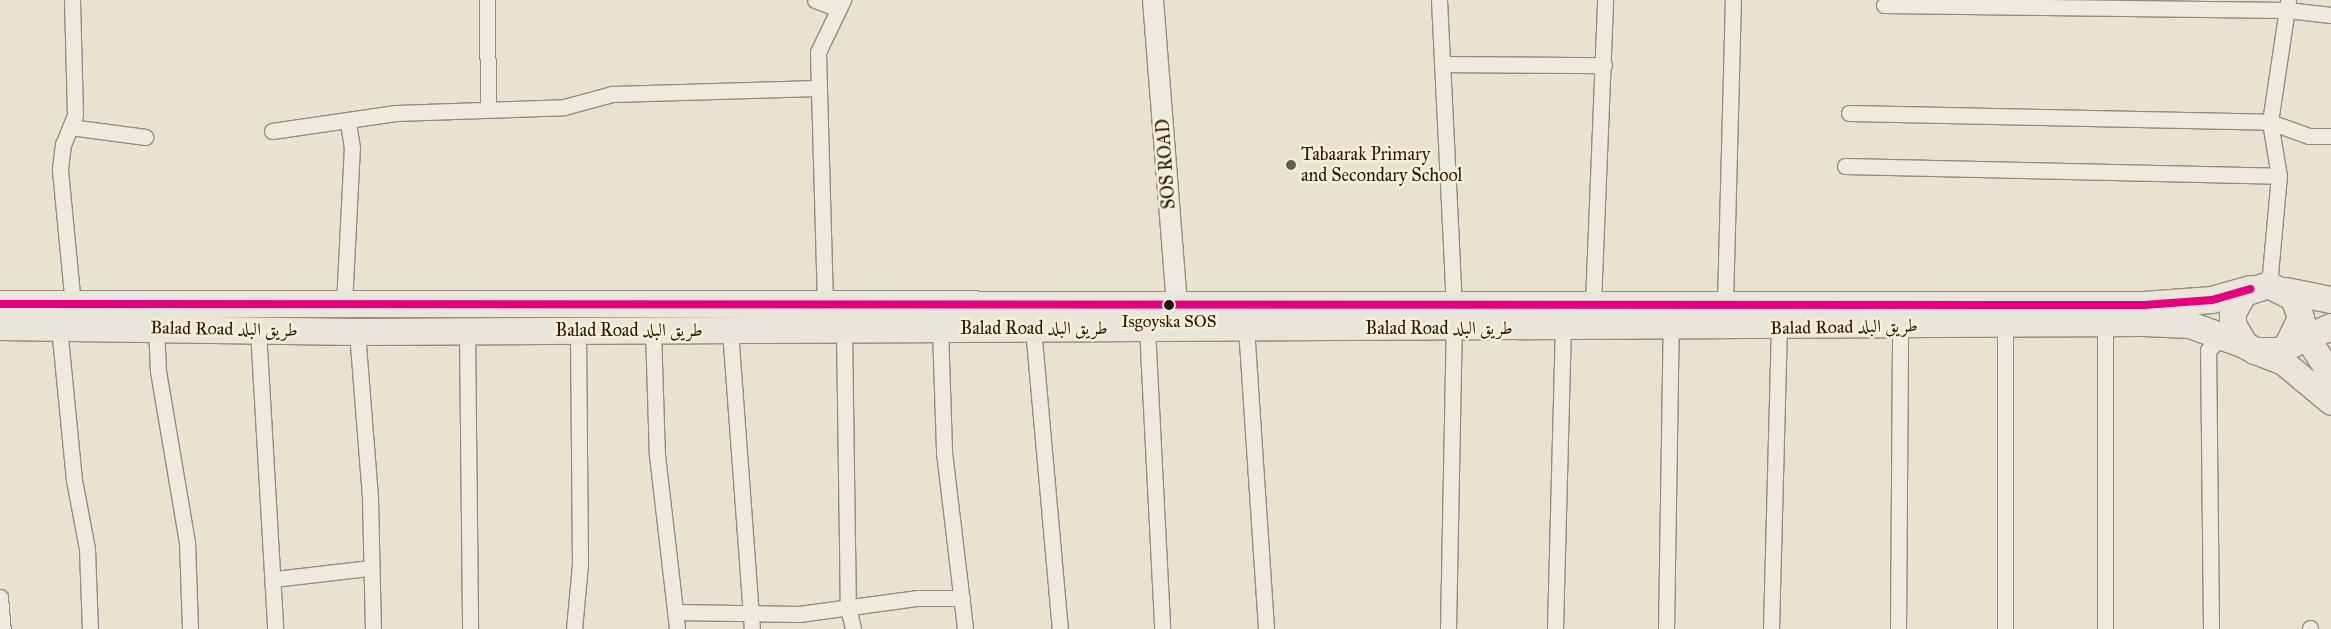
<!DOCTYPE html>
<html>
<head>
<meta charset="utf-8">
<style>
  body { margin:0 }
  #map { position:relative; width:2331px; height:629px; overflow:hidden; background:#eae2d0; font-family:"IM FELL Great Primer",Amiri,serif }
  div>[style] { position:absolute }
  .roads { filter:drop-shadow(1px 0 #948c80) drop-shadow(-1px 0 #948c80) drop-shadow(0 1px #948c80) drop-shadow(0 -1px #948c80) }
  .minor>* { height:15px; margin:-7.5px; padding:0 7.5px; transform-origin:7.5px; border-radius:7.5px; background:#edeae0 }
  .tertiary>* { height:20px; margin:-10px; padding:0 10px; transform-origin:10px; border-radius:10px; background:#edeae0 }
  .primary>* { height:25px; margin:-12.5px; padding:0 12.5px; transform-origin:12.5px; border-radius:12.5px; background:#eae5db }
  .trunk>* { height:26px; margin:-13px; padding:0 13px; transform-origin:13px; border-radius:13px; background:#eae5db }
  .bus-1>* { height:8px; margin:-4px; padding:0 4px; transform-origin:4px; border-radius:4px; background:#e5007d }
  .dots>* { width:14px; height:14px; translate:-50% -50%; box-sizing:border-box; border:2px solid #f8efd9; border-radius:50% }
  span { translate:-50% -50%; white-space:nowrap; text-align:center; line-height:1.15; -webkit-text-stroke:5px #f8efd9; paint-order:stroke }
  .bus-label { font-size:17px; color:#261400 }
  .poi-label { font-size:18px; color:#261400 }
  .left { translate:0 -50%; text-align:left }
  .street-label { font-size:18px; color:#261400 }
</style>
</head>
<body>
<div id="map">
  <div class="roads">
    <div class="minor">
      <i style="left:72px;top:0;width:115px;rotate:88.5deg"></i>
      <i style="left:75px;top:115px;width:31px;rotate:112deg"></i>
      <i style="left:63px;top:144px;width:26px;rotate:97deg"></i>
      <i style="left:60px;top:170px;width:135px;rotate:84.5deg"></i>
      <i style="left:487px;top:0;width:108px;rotate:89.5deg"></i>
      <i style="left:815px;top:0;width:22px;rotate:21deg"></i>
      <i style="left:1439px;top:0;width:302px;rotate:87.2deg"></i>
      <i style="left:1884px;top:5px;width:403px;rotate:0.7deg"></i>
      <i style="left:2287px;top:10px;width:44px;rotate:6.5deg"></i>
      <i style="left:1442px;top:64px;width:162px;rotate:0.4deg"></i>
      <i style="left:1849px;top:113px;width:421px;rotate:1.2deg"></i>
      <i style="left:2270px;top:122px;width:41px;rotate:19.7deg"></i>
      <i style="left:2309px;top:136px;width:22px"></i>
      <i style="left:70px;top:127px;width:76px;rotate:7.6deg"></i>
      <i style="left:272px;top:131px;width:125px;rotate:-8.3deg"></i>
      <i style="left:396px;top:113px;width:168px;rotate:-2deg"></i>
      <i style="left:564px;top:107px;width:50px;rotate:-15.2deg"></i>
      <i style="left:612px;top:94px;width:207px;rotate:-1.7deg"></i>
      <i style="left:1845px;top:166px;width:434px;rotate:1.3deg"></i>
      <i style="left:2269px;top:285px;width:109px;rotate:-84.8deg"></i>
      <i style="left:2279px;top:176px;width:55px;rotate:-99.5deg"></i>
      <i style="left:2270px;top:122px;width:122px;rotate:-81.5deg"></i>
      <i style="left:1593px;top:303px;width:303px;rotate:-87.7deg"></i>
      <i style="left:1725px;top:303px;width:303px;rotate:-88.5deg"></i>
      <i style="left:344px;top:304px;width:156px;rotate:-87.1deg"></i>
      <i style="left:352px;top:148px;width:25px;rotate:-99deg"></i>
      <i style="left:825px;top:304px;width:252px;rotate:-91.6deg"></i>
      <i style="left:818px;top:52px;width:58px;rotate:-64.3deg"></i>
      <i style="left:2105px;top:323px;width:306px;rotate:90deg"></i>
      <i style="left:2005px;top:324px;width:305px;rotate:90deg"></i>
      <i style="left:59px;top:327px;width:154px;rotate:84.4deg"></i>
      <i style="left:74px;top:480px;width:70px;rotate:79.3deg"></i>
      <i style="left:87px;top:549px;width:80px;rotate:87.9deg"></i>
      <i style="left:156px;top:327px;width:44px;rotate:87.4deg"></i>
      <i style="left:158px;top:371px;width:173px;rotate:80.4deg"></i>
      <i style="left:187px;top:542px;width:87px;rotate:88deg"></i>
      <i style="left:1246px;top:327px;width:303px;rotate:86.2deg"></i>
      <i style="left:1033px;top:328px;width:302px;rotate:84.9deg"></i>
      <i style="left:1147px;top:328px;width:301px;rotate:87.1deg"></i>
      <i style="left:844px;top:329px;width:278px;rotate:89.2deg"></i>
      <i style="left:848px;top:607px;width:23px;rotate:77deg"></i>
      <i style="left:940px;top:329px;width:123px;rotate:88.1deg"></i>
      <i style="left:944px;top:452px;width:178px;rotate:83.2deg"></i>
      <i style="left:258px;top:330px;width:299px;rotate:86.7deg"></i>
      <i style="left:653px;top:330px;width:125px;rotate:88.2deg"></i>
      <i style="left:657px;top:455px;width:175px;rotate:83.4deg"></i>
      <i style="left:730px;top:330px;width:300px;rotate:85.8deg"></i>
      <i style="left:467px;top:331px;width:298px;rotate:89.4deg"></i>
      <i style="left:357px;top:332px;width:168px;rotate:85.5deg"></i>
      <i style="left:370px;top:499px;width:130px;rotate:88.7deg"></i>
      <i style="left:274px;top:579px;width:96px;rotate:-6.6deg"></i>
      <i style="left:0;top:597px;width:32px;rotate:85deg"></i>
      <i style="left:675px;top:612px;width:124px;rotate:0.9deg"></i>
      <i style="left:799px;top:614px;width:120px;rotate:-7.7deg"></i>
      <i style="left:918px;top:598px;width:44px"></i>
      <i style="left:2310px;top:628px;width:1px;rotate:90deg"></i>
      <i style="left:574px;top:629px;width:65px;rotate:-84.7deg"></i>
      <i style="left:580px;top:564px;width:233px;rotate:-90.5deg"></i>
      <i style="left:1448px;top:629px;width:302px;rotate:-88.9deg"></i>
      <i style="left:1555px;top:629px;width:301px;rotate:-88.5deg"></i>
      <i style="left:1666px;top:629px;width:302px;rotate:-89.1deg"></i>
      <i style="left:1771px;top:629px;width:301px;rotate:-88.5deg"></i>
      <i style="left:1898px;top:629px;width:303px;rotate:-89.6deg"></i>
      <i style="left:2211px;top:629px;width:279px;rotate:-90.6deg"></i>
      <i style="left:2208px;top:350px;width:21px;rotate:-43deg"></i>
    </div>
    <div class="tertiary">
      <i style="left:1153px;top:0;width:319px;rotate:85.5deg"></i>
    </div>
    <div class="primary">
      <i style="left:2301px;top:318px;width:19px;rotate:74deg"></i>
      <i style="left:2306px;top:336px;width:46px;rotate:57.3deg"></i>
      <i style="left:2255px;top:351px;width:30px;rotate:21deg"></i>
      <i style="left:2283px;top:362px;width:62px;rotate:39.8deg"></i>
    </div>
    <div class="trunk">
      <i style="left:2286px;top:291px;width:46px;rotate:11.3deg"></i>
      <i style="left:0;top:304px;width:2144px;rotate:0.03deg"></i>
      <i style="left:2144px;top:305px;width:68px;rotate:-4.2deg"></i>
      <i style="left:2212px;top:300px;width:40px;rotate:-16deg"></i>
      <i style="left:0;top:327px;width:357px;rotate:0.8deg"></i>
      <i style="left:357px;top:332px;width:1787px;rotate:-0.29deg"></i>
      <i style="left:2144px;top:323px;width:46px;rotate:2.5deg"></i>
      <i style="left:2190px;top:325px;width:59px;rotate:20deg"></i>
      <i style="left:2287px;top:347px;width:32px;rotate:-64deg"></i>
      <i style="left:2301px;top:318px;width:21px;rotate:-109deg"></i>
      <i style="left:2294px;top:298px;width:28px;rotate:-153deg"></i>
      <i style="left:2269px;top:285px;width:26px;rotate:162deg"></i>
      <i style="left:2244px;top:293px;width:23px;rotate:119deg"></i>
      <i style="left:2233px;top:313px;width:12px;rotate:90deg"></i>
      <i style="left:2233px;top:325px;width:23px;rotate:59deg"></i>
      <i style="left:2245px;top:345px;width:12px;rotate:31deg"></i>
      <i style="left:2255px;top:351px;width:23px"></i>
      <i style="left:2278px;top:351px;width:58px;rotate:-24.4deg"></i>
    </div>
  </div>
  <div class="bus-1">
    <i style="left:0;top:304px;width:2144px;rotate:0.03deg"></i>
    <i style="left:2144px;top:305px;width:68px;rotate:-4.2deg"></i>
    <i style="left:2212px;top:300px;width:40px;rotate:-16deg"></i>
  </div>
  <div class="dots">
    <i style="left:1291px;top:165px;background:#6b5c49"></i>
    <i style="left:1169px;top:305px;background:#261400"></i>
  </div>
  <div class="bus-label">
    <span style="left:1169px;top:322px">Isgoyska SOS</span>
  </div>
  <div class="poi-label">
    <span class="left" style="left:1301px;top:165px">Tabaarak Primary<br>and Secondary School</span>
  </div>
  <div class="street-label">
    <span style="left:1166px;top:164px;rotate:-94deg">SOS ROAD</span>
    <span style="left:1844px;top:327px;rotate:-1deg">Balad Road طريق البلد</span>
    <span style="left:1034px;top:328px">Balad Road طريق البلد</span>
    <span style="left:1439px;top:328px">Balad Road طريق البلد</span>
    <span style="left:224px;top:329px;rotate:1deg">Balad Road طريق البلد</span>
    <span style="left:629px;top:330px">Balad Road طريق البلد</span>
  </div>
</div>
</body>
</html>
